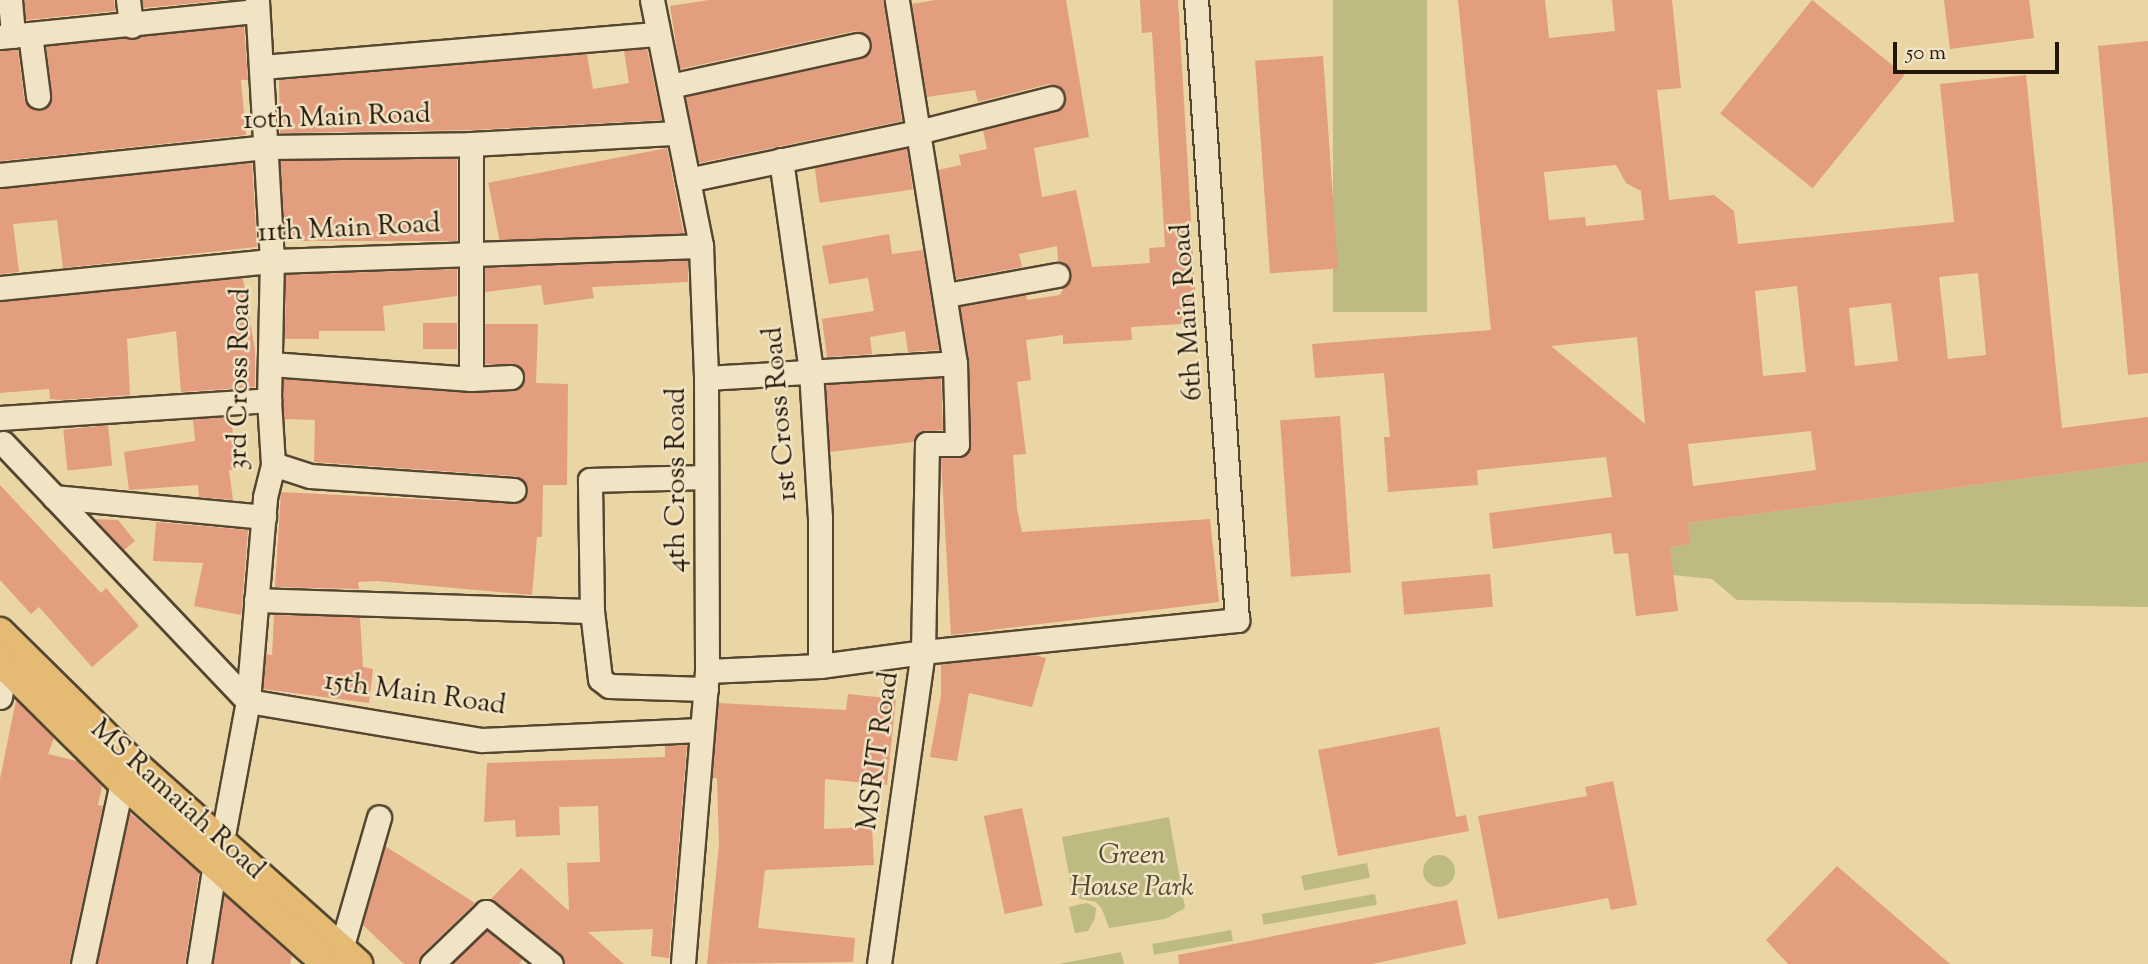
<!DOCTYPE html>
<html>
<head>
<meta charset="utf-8">
<style>
  body { margin:0 }
  #map { position:relative; width:2148px; height:964px; overflow:hidden; background:#ead5a5; font-family:"Sorts Mill Goudy",serif }
  div>[style] { position:absolute }
  .green>* { inset:0; background:#bdbb82; transform-origin:0 0 }
  .round { border-radius:50% }
  .building>* { inset:0; background:#e39d7f; transform-origin:0 0 }
  .roads { filter:drop-shadow(2px 0 #554631) drop-shadow(-2px 0 #554631) drop-shadow(0 2px #554631) drop-shadow(0 -2px #554631) }
  .minor>* { height:23px; margin:-11.5px; padding:0 11.5px; transform-origin:11.5px; border-radius:11.5px; background:#f1e4c4 }
  .major>* { height:28px; margin:-14px; padding:0 14px; transform-origin:14px; border-radius:14px; background:#e5ba72 }
  span { translate:-50% -50%; white-space:nowrap; text-align:center; line-height:1.15; -webkit-text-stroke:5px #f1e4c4; paint-order:stroke }
  .street-label { font-size:28px; color:#23170a }
  .park-label { font-size:28px; color:#51482e; font-style:italic }
  .scale { position:absolute; left:1893px; top:42px; width:166px; height:32px; box-sizing:border-box; border:4px solid #23170a; border-top:0; padding-left:9px; font-size:21px; line-height:24px; white-space:nowrap; color:#23170a; -webkit-text-stroke:5px #f1e4c4; paint-order:stroke }
</style>
</head>
<body>
<div id="map">
  <div class="green">
    <i style="left:1333px;top:0;width:94px;height:312px"></i>
    <i style="clip-path:polygon(2148px 462px,2148px 607px,1737px 600px,1712px 579px,1673px 575px,1670px 547px,1690px 544px,1688px 523px)"></i>
    <i style="clip-path:polygon(1169px 817px,1185px 908px,1165px 919px,1109px 928px,1102px 909px,1096px 902px,1080px 899px,1071px 885px,1062px 837px)"></i>
    <i class="round" style="left:1423px;top:855px;width:32px;height:32px"></i>
    <i style="left:1367px;top:863px;width:15px;height:67px;rotate:79deg"></i>
    <i style="left:1375px;top:894px;width:11px;height:115px;rotate:80deg"></i>
    <i style="clip-path:polygon(1087px 903px,1096px 908px,1095px 918px,1088px 931px,1075px 933px,1069px 907px)"></i>
    <i style="left:1231px;top:930px;width:11px;height:80px;rotate:80deg"></i>
    <i style="clip-path:polygon(1121px 952px,1124px 964px,1059px 964px)"></i>
  </div>
  <div class="building">
    <i style="clip-path:polygon(24px 0,114px 0,115px 11px,26px 20px)"></i>
    <i style="clip-path:polygon(142px 0,227px 0,143px 8px)"></i>
    <i style="clip-path:polygon(709px 0,883px 0,902px 121px,699px 163px,686px 97px,861px 59px,871px 49px,868px 35px,855px 31px,680px 69px,670px 6px)"></i>
    <i style="clip-path:polygon(935px 0,1066px 0,1089px 137px,1034px 148px,1042px 197px,1076px 190px,1092px 267px,1150px 263px,1149px 248px,1165px 247px,1152px 32px,1142px 33px,1140px 0,1178px 0,1197px 323px,1131px 327px,1132px 340px,1063px 344px,1063px 335px,1026px 340px,1031px 380px,1017px 382px,1026px 454px,1013px 455px,1017px 509px,1022px 532px,1210px 519px,1219px 602px,951px 635px,941px 458px,963px 456px,971px 444px,969px 362px,960px 307px,1026px 295px,1027px 300px,1060px 295px,1071px 273px,1058px 261px,1057px 246px,1019px 254px,1022px 267px,956px 279px,938px 170px,961px 165px,959px 155px,987px 149px,983px 130px,1056px 111px,1066px 95px,1061px 88px,1049px 84px,978px 102px,975px 90px,927px 97px,912px 4px)"></i>
    <i style="clip-path:polygon(evenodd,1458px 0,1545px 0,1549px 38px,1615px 31px,1612px 0,1672px 0,1681px 88px,1657px 90px,1669px 200px,1714px 195px,1734px 211px,1738px 244px,1954px 222px,1940px 84px,2026px 75px,2062px 428px,2148px 417px,2148px 462px,1688px 523px,1690px 544px,1670px 547px,1678px 611px,1636px 616px,1628px 553px,1614px 554px,1611px 533px,1493px 549px,1489px 513px,1612px 497px,1606px 457px,1477px 470px,1478px 485px,1388px 492px,1384px 437px,1390px 437px,1384px 373px,1315px 378px,1312px 344px,1491px 330px,1458px 0,1616px 165px,1626px 183px,1641px 191px,1644px 220px,1586px 226px,1585px 217px,1549px 220px,1544px 172px,1616px 165px,1458px 0,1978px 273px,1986px 355px,1948px 359px,1939px 277px,1978px 273px,1458px 0,1797px 286px,1806px 372px,1763px 376px,1755px 291px,1797px 286px,1458px 0,1891px 303px,1898px 361px,1855px 366px,1849px 308px,1891px 303px,1458px 0,1637px 337px,1645px 424px,1551px 346px,1637px 337px,1458px 0,1811px 431px,1816px 470px,1693px 486px,1688px 444px,1811px 431px)"></i>
    <i style="left:1812px;top:0;width:119px;height:146px;rotate:39deg"></i>
    <i style="clip-path:polygon(1944px 0,2029px 0,2034px 38px,1950px 49px)"></i>
    <i style="clip-path:polygon(244px 26px,248px 80px,241px 80px,246px 135px,0 161px,0 51px,18px 49px,24px 98px,39px 110px,47px 107px,52px 95px,46px 46px)"></i>
    <i style="clip-path:polygon(2148px 41px,2148px 373px,2128px 375px,2098px 46px)"></i>
    <i style="clip-path:polygon(647px 49px,662px 120px,471px 130px,280px 133px,279px 80px,587px 54px,593px 89px,629px 83px,624px 51px)"></i>
    <i style="left:1323px;top:56px;width:213px;height:68px;rotate:86deg"></i>
    <i style="left:667px;top:148px;width:87px;height:182px;rotate:79deg"></i>
    <i style="left:907px;top:149px;width:41px;height:94px;rotate:82deg"></i>
    <i style="left:457px;top:158px;width:83px;height:177px;rotate:90deg"></i>
    <i style="clip-path:polygon(252px 163px,257px 247px,63px 268px,57px 220px,13px 224px,19px 272px,0 274px,0 189px)"></i>
    <i style="clip-path:polygon(889px 234px,892px 254px,923px 250px,939px 350px,908px 352px,905px 331px,870px 337px,872px 354px,827px 357px,822px 319px,874px 311px,868px 278px,829px 284px,822px 246px)"></i>
    <i style="clip-path:polygon(688px 260px,688px 282px,592px 287px,594px 298px,544px 305px,541px 285px,485px 292px,485px 268px)"></i>
    <i style="clip-path:polygon(457px 269px,457px 296px,383px 306px,385px 331px,319px 331px,319px 339px,285px 339px,286px 275px)"></i>
    <i style="clip-path:polygon(243px 278px,255px 350px,255px 387px,181px 392px,176px 331px,127px 339px,130px 395px,61px 400px,50px 399px,49px 389px,0 393px,0 302px)"></i>
    <i style="left:423px;top:323px;width:34px;height:26px"></i>
    <i style="clip-path:polygon(485px 324px,538px 324px,536px 383px,568px 384px,567px 485px,543px 485px,542px 537px,537px 537px,532px 595px,377px 581px,358px 582px,359px 589px,275px 587px,281px 492px,513px 504px,525px 498px,527px 484px,515px 476px,314px 462px,315px 420px,284px 419px,283px 379px,470px 393px,518px 389px,525px 377px,518px 365px,485px 364px)"></i>
    <i style="clip-path:polygon(941px 378px,943px 430px,921px 432px,913px 442px,830px 452px,826px 385px)"></i>
    <i style="left:1340px;top:416px;width:157px;height:60px;rotate:86deg"></i>
    <i style="clip-path:polygon(231px 417px,237px 469px,229px 470px,233px 500px,199px 497px,198px 485px,129px 490px,124px 452px,195px 441px,193px 419px)"></i>
    <i style="left:108px;top:425px;width:41px;height:45px;rotate:84deg"></i>
    <i style="clip-path:polygon(0 485px,101px 593px,106px 588px,139px 626px,92px 667px,39px 607px,31px 614px,0 580px)"></i>
    <i style="clip-path:polygon(95px 519px,118px 520px,135px 541px,124px 550px)"></i>
    <i style="clip-path:polygon(156px 522px,248px 530px,241px 615px,194px 606px,203px 563px,153px 561px)"></i>
    <i style="left:1490px;top:574px;width:33px;height:89px;rotate:85deg"></i>
    <i style="clip-path:polygon(274px 615px,360px 617px,363px 667px,373px 669px,369px 703px,263px 689px,266px 654px,272px 655px)"></i>
    <i style="clip-path:polygon(1034px 655px,1046px 658px,1032px 707px,969px 693px,957px 761px,930px 757px,941px 695px,941px 664px)"></i>
    <i style="clip-path:polygon(848px 694px,896px 699px,887px 785px,825px 779px,824px 829px,872px 827px,874px 865px,765px 870px,758px 928px,855px 938px,853px 962px,707px 964px,719px 845px,717px 778px,712px 778px,718px 703px,846px 710px)"></i>
    <i style="clip-path:polygon(16px 700px,54px 738px,48px 754px,77px 761px,102px 786px,98px 805px,103px 806px,69px 964px,0 964px,0 779px)"></i>
    <i style="clip-path:polygon(1439px 727px,1456px 817px,1466px 815px,1469px 831px,1338px 856px,1318px 750px)"></i>
    <i style="clip-path:polygon(687px 745px,669px 958px,651px 956px,653px 929px,588px 932px,624px 964px,565px 964px,560px 953px,491px 899px,521px 868px,569px 911px,567px 863px,600px 862px,598px 806px,559px 807px,560px 835px,516px 837px,515px 820px,484px 822px,487px 763px,665px 757px,665px 746px)"></i>
    <i style="clip-path:polygon(1613px 781px,1637px 905px,1611px 910px,1608px 898px,1498px 919px,1478px 816px,1587px 796px,1585px 787px)"></i>
    <i style="left:1022px;top:808px;width:100px;height:39px;rotate:78deg"></i>
    <i style="clip-path:polygon(130px 813px,199px 873px,185px 964px,97px 964px)"></i>
    <i style="clip-path:polygon(385px 846px,475px 903px,422px 954px,418px 964px,404px 964px,363px 925px)"></i>
    <i style="clip-path:polygon(1837px 866px,1950px 964px,1788px 964px,1766px 940px)"></i>
    <i style="clip-path:polygon(224px 895px,292px 956px,290px 964px,213px 964px)"></i>
    <i style="clip-path:polygon(1457px 900px,1466px 944px,1372px 964px,1179px 964px,1178px 955px)"></i>
    <i style="clip-path:polygon(487px 931px,523px 959px,519px 964px,452px 964px)"></i>
  </div>
  <div class="roads">
    <div class="minor">
      <i style="left:10px;top:0;width:36px;rotate:85deg"></i>
      <i style="left:128px;top:0;width:26px;rotate:83deg"></i>
      <i style="left:652px;top:0;width:251px;rotate:78.7deg"></i>
      <i style="left:701px;top:246px;width:132px;rotate:87.8deg"></i>
      <i style="left:706px;top:378px;width:293px;rotate:89.8deg"></i>
      <i style="left:707px;top:671px;width:294px;rotate:94.7deg"></i>
      <i style="left:30px;top:34px;width:63px;rotate:82.6deg"></i>
      <i style="left:0;top:37px;width:258px;rotate:-5.8deg"></i>
      <i style="left:262px;top:67px;width:395px;rotate:-4.8deg"></i>
      <i style="left:670px;top:86px;width:192px;rotate:-12.3deg"></i>
      <i style="left:471px;top:144px;width:235px;rotate:90deg"></i>
      <i style="left:781px;top:160px;width:213px;rotate:81.9deg"></i>
      <i style="left:811px;top:371px;width:146px;rotate:86.5deg"></i>
      <i style="left:820px;top:517px;width:149px;rotate:90deg"></i>
      <i style="left:0;top:175px;width:269px;rotate:-6deg"></i>
      <i style="left:268px;top:147px;width:203px;rotate:-0.8deg"></i>
      <i style="left:471px;top:144px;width:206px;rotate:-3.1deg"></i>
      <i style="left:688px;top:180px;width:235px;rotate:-11.8deg"></i>
      <i style="left:918px;top:132px;width:138px;rotate:-14.2deg"></i>
      <i style="left:0;top:288px;width:273px;rotate:-5.7deg"></i>
      <i style="left:272px;top:261px;width:429px;rotate:-2deg"></i>
      <i style="left:947px;top:295px;width:112px;rotate:-10.3deg"></i>
      <i style="left:271px;top:364px;width:201px;rotate:4.3deg"></i>
      <i style="left:471px;top:379px;width:40px;rotate:-2.9deg"></i>
      <i style="left:706px;top:378px;width:249px;rotate:-3.4deg"></i>
      <i style="left:0;top:418px;width:270px;rotate:-3.8deg"></i>
      <i style="left:3px;top:443px;width:356px;rotate:46.5deg"></i>
      <i style="left:273px;top:464px;width:39px;rotate:18deg"></i>
      <i style="left:310px;top:476px;width:204px;rotate:3.9deg"></i>
      <i style="left:54px;top:497px;width:211px;rotate:5.4deg"></i>
      <i style="left:256px;top:600px;width:336px;rotate:1.9deg"></i>
      <i style="left:707px;top:671px;width:113px;rotate:-2.5deg"></i>
      <i style="left:820px;top:666px;width:104px;rotate:-7.7deg"></i>
      <i style="left:923px;top:652px;width:208px;rotate:-88.9deg"></i>
      <i style="left:927px;top:444px;width:30px"></i>
      <i style="left:957px;top:444px;width:81px;rotate:-91.4deg"></i>
      <i style="left:955px;top:363px;width:368px;rotate:-99.1deg"></i>
      <i style="left:706px;top:689px;width:97px;rotate:-178.2deg"></i>
      <i style="left:609px;top:686px;width:11px;rotate:-142deg"></i>
      <i style="left:600px;top:679px;width:68px;rotate:-96.7deg"></i>
      <i style="left:592px;top:611px;width:131px;rotate:-90.9deg"></i>
      <i style="left:590px;top:480px;width:116px;rotate:-1.5deg"></i>
      <i style="left:0;top:697px;width:31px;rotate:-81deg"></i>
      <i style="left:248px;top:701px;width:237px;rotate:9.5deg"></i>
      <i style="left:482px;top:740px;width:218px;rotate:-2.6deg"></i>
      <i style="left:222px;top:841px;width:142px;rotate:-79.5deg"></i>
      <i style="left:248px;top:701px;width:205px;rotate:-85.2deg"></i>
      <i style="left:265px;top:497px;width:34px;rotate:-76deg"></i>
      <i style="left:273px;top:464px;width:64px;rotate:-93.6deg"></i>
      <i style="left:269px;top:400px;width:139px;rotate:-88.8deg"></i>
      <i style="left:272px;top:261px;width:261px;rotate:-93.3deg"></i>
      <i style="left:341px;top:949px;width:137px;rotate:-73.9deg"></i>
      <i style="left:83px;top:964px;width:186px;rotate:-77.9deg"></i>
      <i style="left:199px;top:964px;width:102px;rotate:-81deg"></i>
      <i style="left:432px;top:964px;width:75px;rotate:-43.9deg"></i>
      <i style="left:486px;top:912px;width:83px;rotate:38.7deg"></i>
      <i style="left:879px;top:964px;width:315px;rotate:-82deg"></i>
      <i style="left:923px;top:652px;width:316px;rotate:-5.8deg"></i>
      <i style="left:1237px;top:620px;width:621px;rotate:-93.78deg"></i>
    </div>
    <div class="major">
      <i style="left:0;top:632px;width:182px;rotate:44.6deg"></i>
      <i style="left:130px;top:760px;width:306px;rotate:41.8deg"></i>
      <i style="left:0;top:661px;width:172px;rotate:44.8deg"></i>
      <i style="left:122px;top:782px;width:273px;rotate:41.7deg"></i>
    </div>
  </div>
  <div class="street-label">
    <span style="left:337px;top:118px;rotate:-2deg">10th Main Road</span>
    <span style="left:349px;top:229px;rotate:-3deg">11th Main Road</span>
    <span style="left:1188px;top:312px;rotate:-94deg">6th Main Road</span>
    <span style="left:240px;top:379px;rotate:-89deg">3rd Cross Road</span>
    <span style="left:781px;top:414px;rotate:-95deg">1st Cross Road</span>
    <span style="left:677px;top:480px;rotate:-90deg">4th Cross Road</span>
    <span style="left:415px;top:694px;rotate:8deg">15th Main Road</span>
    <span style="left:879px;top:751px;rotate:-82deg">MSRIT Road</span>
    <span style="left:177px;top:800px;rotate:42deg">MS Ramaiah Road</span>
  </div>
  <div class="park-label">
    <span style="left:1132px;top:872px">Green<br>House Park</span>
  </div>
  <div class="scale">50 m</div>
</div>
</body>
</html>
